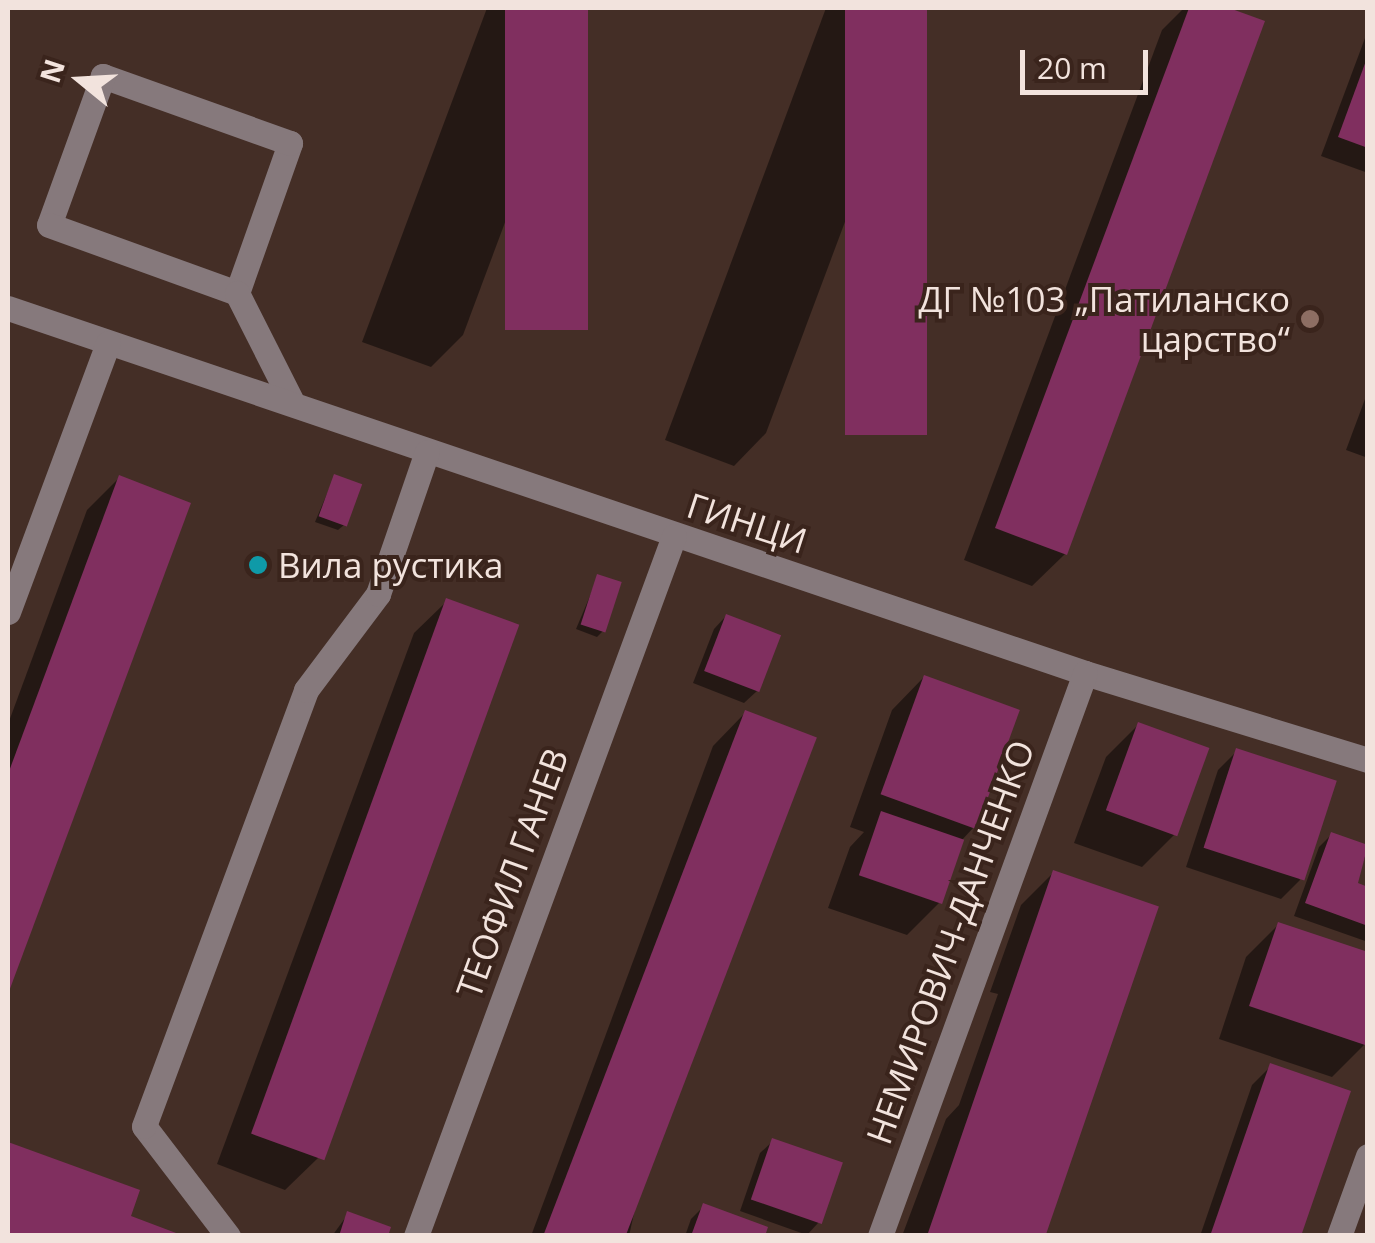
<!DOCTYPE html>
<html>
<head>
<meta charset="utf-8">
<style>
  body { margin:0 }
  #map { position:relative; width:1375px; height:1243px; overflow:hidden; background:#442e26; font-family:"Open Sans",sans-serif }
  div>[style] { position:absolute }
  .shadow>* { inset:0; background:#0007 }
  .building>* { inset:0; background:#802f5f; transform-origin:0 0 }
  .minor>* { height:25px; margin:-12.5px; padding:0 12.5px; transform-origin:12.5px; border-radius:12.5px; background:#86797c }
  .dots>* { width:28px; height:28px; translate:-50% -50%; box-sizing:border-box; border:5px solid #3a241c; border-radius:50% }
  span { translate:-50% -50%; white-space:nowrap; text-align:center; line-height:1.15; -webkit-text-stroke:8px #3a241c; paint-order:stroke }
  .poi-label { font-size:35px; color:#f2e3dd }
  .right { translate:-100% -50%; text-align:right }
  .left { translate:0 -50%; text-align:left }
  .street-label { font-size:35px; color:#f2e3dd }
  .frame { position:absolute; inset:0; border:10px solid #f2e3dd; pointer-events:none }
  .north { position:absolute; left:30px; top:30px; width:100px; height:100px; -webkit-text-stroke:8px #3a241c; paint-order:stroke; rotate:288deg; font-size:28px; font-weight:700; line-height:40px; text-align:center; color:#f2e3dd }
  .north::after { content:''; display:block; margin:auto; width:35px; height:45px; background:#f2e3dd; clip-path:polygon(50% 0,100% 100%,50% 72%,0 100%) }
  .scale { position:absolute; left:1020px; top:50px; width:128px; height:45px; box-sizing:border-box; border:5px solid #f2e3dd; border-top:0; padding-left:12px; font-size:30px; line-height:35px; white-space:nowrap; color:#f2e3dd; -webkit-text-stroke:8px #3a241c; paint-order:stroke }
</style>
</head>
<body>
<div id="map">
  <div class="shadow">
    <i style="clip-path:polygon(487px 8px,585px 8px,463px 335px,431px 367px,362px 342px)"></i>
    <i style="clip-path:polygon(826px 8px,925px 8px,766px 433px,734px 466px,665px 440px)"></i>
    <i style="clip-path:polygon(1184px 8px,1222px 8px,1262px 22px,1065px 554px,1032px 586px,964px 560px,1162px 30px)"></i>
    <i style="clip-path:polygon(1368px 30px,1368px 173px,1321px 156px)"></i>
    <i style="clip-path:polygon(1368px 391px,1368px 458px,1346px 450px)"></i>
    <i style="clip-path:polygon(334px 477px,344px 525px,338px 530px,315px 522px)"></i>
    <i style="clip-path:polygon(119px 478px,188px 504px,8px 988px,8px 724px,87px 510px)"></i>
    <i style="clip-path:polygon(598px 577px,603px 631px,597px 637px,576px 629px)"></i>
    <i style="clip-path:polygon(447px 601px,318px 1158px,285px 1190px,217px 1164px,414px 633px)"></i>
    <i style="clip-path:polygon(726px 616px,757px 691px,744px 703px,693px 683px,714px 629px)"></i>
    <i style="clip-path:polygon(924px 677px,974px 827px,961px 841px,939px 903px,907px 935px,828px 908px,850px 847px,864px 832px,850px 827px,892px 710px)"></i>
    <i style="clip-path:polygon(745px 713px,629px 1236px,531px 1236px,713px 746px)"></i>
    <i style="clip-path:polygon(1138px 725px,1174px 835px,1142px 867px,1074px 843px,1106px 757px)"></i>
    <i style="clip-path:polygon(1237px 751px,1300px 880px,1281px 899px,1186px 867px,1218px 770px)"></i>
    <i style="clip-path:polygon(1331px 835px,1368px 848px,1355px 885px,1368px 889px,1368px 942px,1294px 916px,1319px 847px)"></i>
    <i style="clip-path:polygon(1053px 873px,1036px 1236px,902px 1236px,946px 1119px,959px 1105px,998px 994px,990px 992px,1021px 905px)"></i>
    <i style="clip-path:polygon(1278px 925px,1365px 1044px,1332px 1077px,1219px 1039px,1246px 957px)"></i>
    <i style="clip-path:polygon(1271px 1066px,1299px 1236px,1200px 1236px,1252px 1085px)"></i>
    <i style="clip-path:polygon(773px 1141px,819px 1222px,807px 1235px,740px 1211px,760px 1153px)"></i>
    <i style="clip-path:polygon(8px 1145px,137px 1191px,128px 1218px,178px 1236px,8px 1236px)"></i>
    <i style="clip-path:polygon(704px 1206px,762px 1236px,685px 1236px,691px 1219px)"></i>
    <i style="clip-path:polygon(348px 1214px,385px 1236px,332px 1236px)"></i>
  </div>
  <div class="building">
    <i style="left:505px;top:8px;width:83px;height:322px"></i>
    <i style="left:845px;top:8px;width:82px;height:427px"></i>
    <i style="clip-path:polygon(1189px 8px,1229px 8px,1265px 21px,1067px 555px,995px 528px)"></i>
    <i style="clip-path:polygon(1367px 58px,1368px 58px,1368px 148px,1338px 137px)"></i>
    <i style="left:334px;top:474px;width:30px;height:45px;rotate:20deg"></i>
    <i style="clip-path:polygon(119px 475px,191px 503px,8px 994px,8px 774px)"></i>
    <i style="left:597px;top:574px;width:26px;height:53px;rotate:18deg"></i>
    <i style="left:446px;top:598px;width:78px;height:570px;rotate:20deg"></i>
    <i style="left:726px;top:614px;width:59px;height:61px;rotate:21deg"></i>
    <i style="left:924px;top:675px;width:102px;height:127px;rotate:20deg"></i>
    <i style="left:745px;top:710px;width:77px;height:561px;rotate:21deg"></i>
    <i style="left:1138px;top:722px;width:76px;height:94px;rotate:20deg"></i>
    <i style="left:1236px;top:748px;width:106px;height:105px;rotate:18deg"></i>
    <i style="left:881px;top:811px;width:88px;height:68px;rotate:19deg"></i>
    <i style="clip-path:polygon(1331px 832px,1368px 845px,1358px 883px,1368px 887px,1368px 926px,1305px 903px)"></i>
    <i style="left:1053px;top:870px;width:112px;height:389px;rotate:19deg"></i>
    <i style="clip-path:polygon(1278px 922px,1368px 952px,1368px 1046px,1249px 1006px)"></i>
    <i style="clip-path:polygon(1270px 1063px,1351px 1091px,1301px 1236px,1210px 1236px)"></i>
    <i style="left:772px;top:1138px;width:75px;height:65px;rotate:19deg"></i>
    <i style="clip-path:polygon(8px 1142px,140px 1190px,131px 1216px,184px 1236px,8px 1235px)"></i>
    <i style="clip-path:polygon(703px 1203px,768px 1227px,765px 1236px,691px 1236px)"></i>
    <i style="clip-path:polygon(347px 1211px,391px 1227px,388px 1236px,339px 1236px)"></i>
  </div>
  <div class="minor">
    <i style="left:237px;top:293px;width:159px;rotate:-70.5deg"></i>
    <i style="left:290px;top:143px;width:199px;rotate:-160.3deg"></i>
    <i style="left:103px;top:76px;width:158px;rotate:109.9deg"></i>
    <i style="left:49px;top:225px;width:200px;rotate:19.9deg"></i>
    <i style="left:237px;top:293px;width:122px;rotate:63.2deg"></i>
    <i style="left:8px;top:308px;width:1137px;rotate:18.72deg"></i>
    <i style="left:1085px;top:673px;width:296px;rotate:17.1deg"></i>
    <i style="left:8px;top:612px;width:287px;rotate:-69.6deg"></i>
    <i style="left:228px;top:1236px;width:138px;rotate:-127.4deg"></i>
    <i style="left:144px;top:1126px;width:465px;rotate:-69.6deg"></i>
    <i style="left:306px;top:690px;width:120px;rotate:-53.1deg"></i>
    <i style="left:378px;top:594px;width:150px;rotate:-71deg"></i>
    <i style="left:416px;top:1236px;width:746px;rotate:-69.77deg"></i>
    <i style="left:880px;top:1236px;width:599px;rotate:-69.99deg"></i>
    <i style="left:1339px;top:1236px;width:85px;rotate:-70.1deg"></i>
  </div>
  <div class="dots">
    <i style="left:1310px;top:319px;background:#8d6e63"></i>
    <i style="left:258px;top:565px;background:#0f9aa8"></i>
  </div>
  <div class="poi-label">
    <span class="right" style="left:1290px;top:319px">ДГ №103 „Патиланско<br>царство“</span>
    <span class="left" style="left:278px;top:565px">Вила рустика</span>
  </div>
  <div class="street-label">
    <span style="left:747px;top:523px;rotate:18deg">ГИНЦИ</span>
    <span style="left:512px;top:873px;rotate:-70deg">ТЕОФИЛ ГАНЕВ</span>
    <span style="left:950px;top:942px;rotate:-70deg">НЕМИРОВИЧ-ДАНЧЕНКО</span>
  </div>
  <div class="frame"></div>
  <div class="north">N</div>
  <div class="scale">20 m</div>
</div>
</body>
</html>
